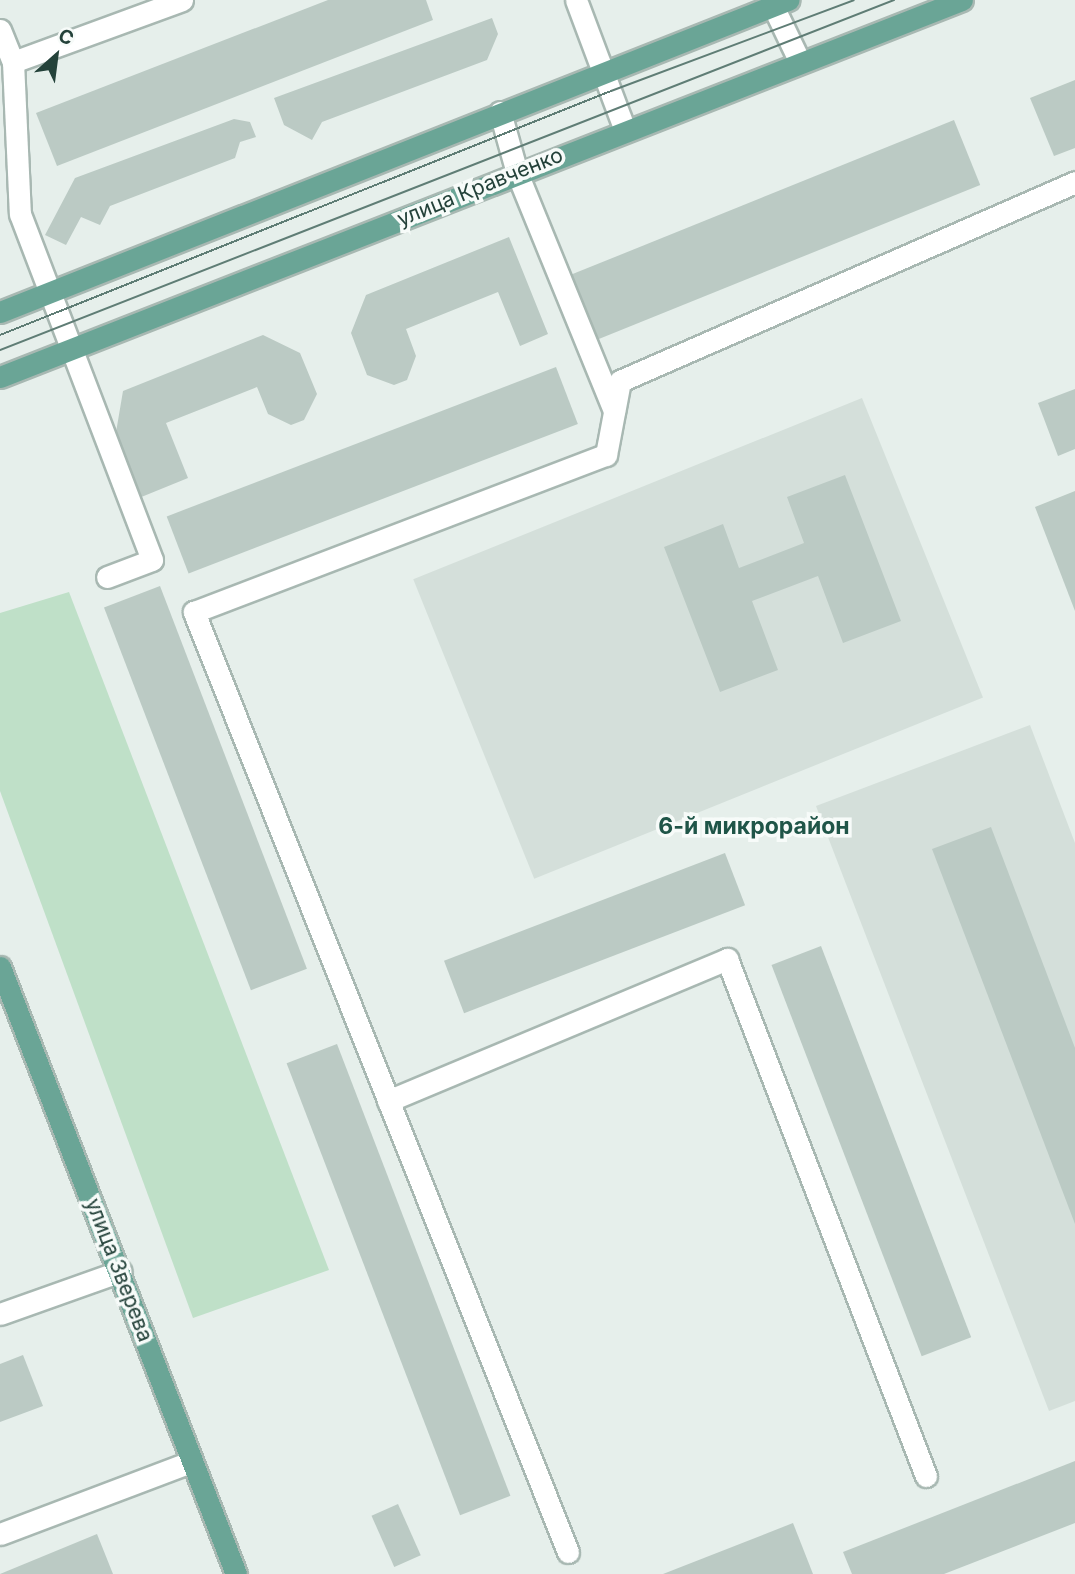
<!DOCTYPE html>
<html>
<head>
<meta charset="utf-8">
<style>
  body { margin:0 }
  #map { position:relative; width:1075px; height:1574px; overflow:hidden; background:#e6efeb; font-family:Inter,sans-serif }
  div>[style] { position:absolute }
  .built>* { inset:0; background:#d4dfda; transform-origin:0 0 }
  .green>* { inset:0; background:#bfe0c8 }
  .building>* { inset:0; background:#bbcac4; transform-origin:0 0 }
  .roads { filter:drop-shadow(2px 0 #a8b8b2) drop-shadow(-2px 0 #a8b8b2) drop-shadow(0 2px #a8b8b2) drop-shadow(0 -2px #a8b8b2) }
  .minor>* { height:21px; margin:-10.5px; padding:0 10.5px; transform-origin:10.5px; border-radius:10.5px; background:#fff }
  .major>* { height:21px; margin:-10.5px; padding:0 10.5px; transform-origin:10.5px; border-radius:10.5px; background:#6aa596 }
  .tram>* { height:2px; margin:-1px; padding:0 1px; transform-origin:1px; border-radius:1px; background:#5f7d75 }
  span { translate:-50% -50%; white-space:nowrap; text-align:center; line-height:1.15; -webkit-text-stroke:7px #f7fbf9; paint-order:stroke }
  .street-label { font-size:21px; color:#24423a }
  .neighbourhood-label { font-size:23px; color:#1f5548; font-weight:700 }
  .north { position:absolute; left:21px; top:21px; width:70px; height:70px; -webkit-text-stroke:5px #f7fbf9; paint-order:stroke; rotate:28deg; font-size:19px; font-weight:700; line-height:28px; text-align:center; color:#24423a }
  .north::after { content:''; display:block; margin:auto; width:24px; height:32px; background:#24423a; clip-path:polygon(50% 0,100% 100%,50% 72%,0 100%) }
</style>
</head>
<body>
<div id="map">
  <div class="built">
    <i style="left:862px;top:398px;width:323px;height:484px;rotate:68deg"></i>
    <i style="clip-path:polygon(1030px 725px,1075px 843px,1075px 1401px,1049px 1411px,816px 806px)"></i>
  </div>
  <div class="green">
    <i style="clip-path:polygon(69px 592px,329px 1270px,193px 1318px,0 791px,0 613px)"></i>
  </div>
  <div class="building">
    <i style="clip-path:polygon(328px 0,426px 0,433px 20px,57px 166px,36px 113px)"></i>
    <i style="clip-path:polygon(492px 18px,498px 34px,487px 60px,322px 122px,312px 140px,284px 125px,274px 98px)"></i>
    <i style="clip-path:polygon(1075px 80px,1075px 148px,1054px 156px,1030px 98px)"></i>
    <i style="clip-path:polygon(234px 119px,250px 122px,256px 137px,240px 142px,235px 158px,110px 206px,100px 225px,81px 217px,66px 245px,45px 235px,75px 178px)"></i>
    <i style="left:954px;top:120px;width:70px;height:412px;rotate:68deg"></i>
    <i style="clip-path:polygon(509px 237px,548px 334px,520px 346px,498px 292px,406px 329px,416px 356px,407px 380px,394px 385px,367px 375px,351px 333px,366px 295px)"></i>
    <i style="clip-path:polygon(263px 335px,300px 353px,317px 394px,304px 420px,291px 425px,268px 414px,257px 387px,166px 423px,188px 478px,134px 500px,113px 450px,123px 391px)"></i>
    <i style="left:556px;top:367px;width:61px;height:417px;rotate:69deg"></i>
    <i style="clip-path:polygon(1075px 389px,1075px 449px,1058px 456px,1038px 403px)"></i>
    <i style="clip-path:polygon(845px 475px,901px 621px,843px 643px,818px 576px,752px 601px,778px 670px,720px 692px,664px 547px,723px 524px,739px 568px,804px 543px,787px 497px)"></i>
    <i style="clip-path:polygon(1075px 491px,1075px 611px,1035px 507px)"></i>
    <i style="left:160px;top:586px;width:410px;height:60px;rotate:69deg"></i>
    <i style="clip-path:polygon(991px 827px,1075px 1048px,1075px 1224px,932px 849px)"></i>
    <i style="left:725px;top:853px;width:56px;height:301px;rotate:69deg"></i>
    <i style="left:821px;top:946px;width:419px;height:53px;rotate:69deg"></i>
    <i style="left:337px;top:1044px;width:484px;height:54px;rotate:69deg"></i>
    <i style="clip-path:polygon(23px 1355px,43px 1406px,0 1422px,0 1364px)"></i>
    <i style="clip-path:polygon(1075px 1461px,1075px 1523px,944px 1574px,852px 1574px,843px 1552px)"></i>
    <i style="left:398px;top:1504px;width:56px;height:29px;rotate:66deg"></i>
    <i style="clip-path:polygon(793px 1523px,813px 1574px,663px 1574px)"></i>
    <i style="clip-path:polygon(97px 1534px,113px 1574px,0 1574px)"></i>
  </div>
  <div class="roads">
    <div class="minor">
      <i style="left:576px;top:0;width:137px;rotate:69.4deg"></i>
      <i style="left:773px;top:6px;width:62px;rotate:64.3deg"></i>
      <i style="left:0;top:30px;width:35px;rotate:68deg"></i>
      <i style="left:13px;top:62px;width:180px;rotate:-20.1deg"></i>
      <i style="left:13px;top:62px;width:152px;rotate:87.4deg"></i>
      <i style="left:20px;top:214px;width:370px;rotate:69.1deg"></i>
      <i style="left:152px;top:560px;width:48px;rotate:159.3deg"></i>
      <i style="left:500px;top:112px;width:63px;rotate:74.4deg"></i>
      <i style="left:517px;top:173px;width:257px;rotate:67.8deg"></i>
      <i style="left:388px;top:1101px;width:368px;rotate:-22.7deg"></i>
      <i style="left:727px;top:959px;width:554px;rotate:68.95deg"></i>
      <i style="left:0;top:1314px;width:128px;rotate:-19.6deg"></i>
      <i style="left:0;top:1534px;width:204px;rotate:-20.7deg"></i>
      <i style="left:568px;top:1552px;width:1012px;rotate:-111.7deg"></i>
      <i style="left:194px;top:612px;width:441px;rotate:-20.9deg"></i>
      <i style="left:606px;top:455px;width:75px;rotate:-79.3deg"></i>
      <i style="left:620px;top:381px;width:497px;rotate:-23.6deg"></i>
    </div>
    <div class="major">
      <i style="left:0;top:312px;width:848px;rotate:-21.6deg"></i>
      <i style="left:0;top:377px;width:1033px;rotate:-21.4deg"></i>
      <i style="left:0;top:967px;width:651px;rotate:68.75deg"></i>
    </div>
  </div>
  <div class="tram">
    <i style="left:0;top:335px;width:658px;rotate:-21.77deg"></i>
    <i style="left:611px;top:91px;width:259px;rotate:-20.5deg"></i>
    <i style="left:0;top:350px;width:960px;rotate:-21.38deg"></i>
  </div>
  <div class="street-label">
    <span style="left:480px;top:187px;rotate:-22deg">улица Кравченко</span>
    <span style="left:119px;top:1270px;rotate:69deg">улица Зверева</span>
  </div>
  <div class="neighbourhood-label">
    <span style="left:754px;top:826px">6-й микрорайон</span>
  </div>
  <div class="north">С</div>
</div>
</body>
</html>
